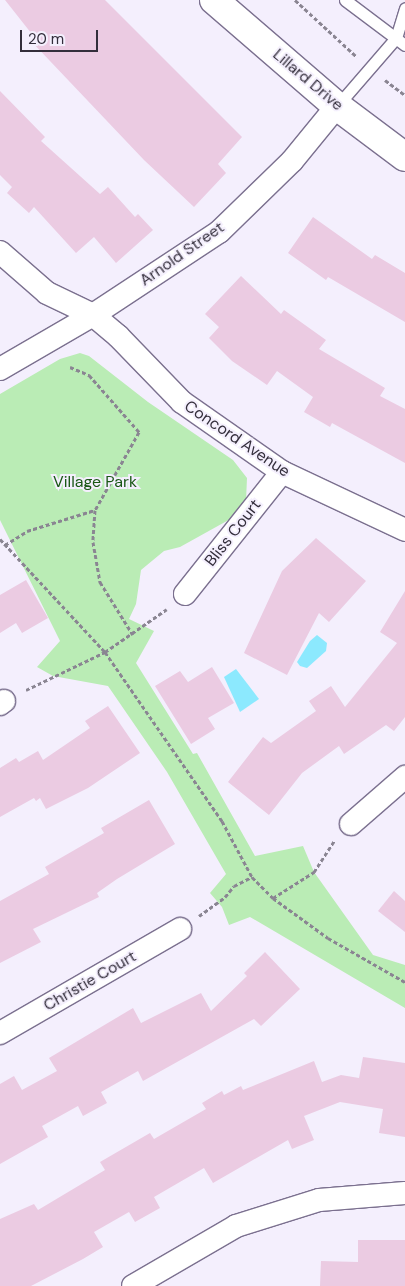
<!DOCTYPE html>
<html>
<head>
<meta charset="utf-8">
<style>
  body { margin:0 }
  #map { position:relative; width:405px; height:1286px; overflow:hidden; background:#f4effd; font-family:"DM Sans",sans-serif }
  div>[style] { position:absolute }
  .green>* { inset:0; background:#baecb5 }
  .water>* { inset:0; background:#8ce9fe }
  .building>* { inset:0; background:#ebcbe2 }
  .path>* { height:3px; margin-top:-1.5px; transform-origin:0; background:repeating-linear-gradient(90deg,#8a8592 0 4px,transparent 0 6.5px) }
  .roads { filter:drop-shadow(1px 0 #7b708f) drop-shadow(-1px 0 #7b708f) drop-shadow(0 1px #7b708f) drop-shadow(0 -1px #7b708f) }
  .lane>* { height:11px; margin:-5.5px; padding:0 5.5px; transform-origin:5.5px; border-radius:5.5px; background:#fff }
  .street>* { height:22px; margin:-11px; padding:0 11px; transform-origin:11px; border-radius:11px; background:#fff }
  .secondary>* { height:28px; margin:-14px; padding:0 14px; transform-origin:14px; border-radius:14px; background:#fff }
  span { translate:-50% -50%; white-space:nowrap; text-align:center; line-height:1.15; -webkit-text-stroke:4px #f4effd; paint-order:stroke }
  .street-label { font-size:16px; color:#332e3b }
  .park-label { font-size:16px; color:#195714 }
  .scale { position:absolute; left:20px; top:30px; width:78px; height:22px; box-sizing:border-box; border:2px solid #332e3b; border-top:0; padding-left:6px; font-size:15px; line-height:18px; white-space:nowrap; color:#332e3b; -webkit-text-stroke:4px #f4effd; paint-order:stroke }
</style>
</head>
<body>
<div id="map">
  <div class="green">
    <i style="clip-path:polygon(80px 353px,89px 356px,148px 402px,233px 460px,247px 478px,246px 501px,234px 517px,180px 547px,164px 551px,141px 570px,136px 604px,129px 619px,154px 631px,136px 663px,193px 754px,197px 753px,255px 856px,303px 846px,314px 872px,373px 955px,405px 965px,405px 1008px,250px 917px,229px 925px,222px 907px,210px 893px,226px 874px,167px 772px,108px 686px,53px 676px,37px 667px,60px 641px,0 520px,0 394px,60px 359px)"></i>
  </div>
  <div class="water">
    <i style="clip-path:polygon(317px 635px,327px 643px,326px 651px,307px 668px,300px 666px,297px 662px,310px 641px)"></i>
    <i style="clip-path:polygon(236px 669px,259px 699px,240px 712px,224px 677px)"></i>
  </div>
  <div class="building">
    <i style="clip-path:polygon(5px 0,105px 0,242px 137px,218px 164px,226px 173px,194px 207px,144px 160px,31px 41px,35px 38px)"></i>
    <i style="clip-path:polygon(0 91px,45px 137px,41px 141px,100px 194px,108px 187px,135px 217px,138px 214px,153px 230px,116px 263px,94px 237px,76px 253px,34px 207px,29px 213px,7px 193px,12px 187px,0 175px)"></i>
    <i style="clip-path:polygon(313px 217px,372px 259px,375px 255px,405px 273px,405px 322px,328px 277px,326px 280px,288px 253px)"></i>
    <i style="clip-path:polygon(241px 276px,281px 314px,284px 310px,326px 340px,319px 349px,385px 388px,380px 396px,405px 409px,405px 463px,332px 423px,330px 427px,304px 412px,313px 397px,277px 371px,267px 385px,232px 361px,209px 338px,219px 327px,205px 314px)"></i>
    <i style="clip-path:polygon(316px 538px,366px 581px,329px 622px,319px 613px,287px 675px,244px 653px,282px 571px)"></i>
    <i style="clip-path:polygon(26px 580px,48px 618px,22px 633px,16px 623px,0 633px,0 595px)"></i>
    <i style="clip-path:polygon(405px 591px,405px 717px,394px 731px,386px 725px,344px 754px,339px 746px,302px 773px,269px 815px,228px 782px,263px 737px,271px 743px,316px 711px,309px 701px,331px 686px,345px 707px,397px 643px,380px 632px)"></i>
    <i style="clip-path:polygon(212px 667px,234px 703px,208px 718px,215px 729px,191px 744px,155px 686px,180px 671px,188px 682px)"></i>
    <i style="clip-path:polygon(108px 706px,140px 753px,88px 788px,46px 809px,40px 798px,36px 801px,34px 798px,0 817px,0 768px,16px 758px,19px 762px,38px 751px,43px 760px,90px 728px,85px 721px)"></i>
    <i style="clip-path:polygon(149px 800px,175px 844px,117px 879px,97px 893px,99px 897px,33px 929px,41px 942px,0 963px,0 901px,49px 874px,45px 867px,104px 833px,101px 828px)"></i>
    <i style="clip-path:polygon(394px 891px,405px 901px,405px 932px,378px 911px)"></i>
    <i style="clip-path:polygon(265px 952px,300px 989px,261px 1026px,254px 1019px,143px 1081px,138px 1071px,101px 1092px,107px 1103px,83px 1116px,78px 1106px,42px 1126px,48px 1137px,0 1164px,0 1084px,14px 1076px,22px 1090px,57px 1071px,49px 1058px,133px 1008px,141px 1023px,201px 993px,211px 1011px,247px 976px,244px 973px)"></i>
    <i style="clip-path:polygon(363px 1057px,405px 1063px,405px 1137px,379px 1133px,383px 1109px,340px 1102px,304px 1116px,314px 1140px,292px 1149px,288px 1140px,213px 1183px,204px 1168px,154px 1197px,160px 1208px,135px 1222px,129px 1212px,94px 1232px,103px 1247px,83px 1259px,31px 1286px,0 1286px,0 1219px,34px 1204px,38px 1210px,105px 1170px,100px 1162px,150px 1133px,154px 1139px,206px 1109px,202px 1103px,222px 1091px,224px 1095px,241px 1086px,243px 1090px,314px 1061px,322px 1082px,341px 1075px,359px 1078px)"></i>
    <i style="clip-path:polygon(358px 1240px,405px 1240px,405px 1286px,320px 1286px,321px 1261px,358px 1262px)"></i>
  </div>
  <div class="path">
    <i style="left:295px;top:0;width:84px;rotate:42.6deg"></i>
    <i style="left:385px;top:80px;width:25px;rotate:37deg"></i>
    <i style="left:70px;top:367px;width:21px;rotate:23deg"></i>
    <i style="left:89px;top:375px;width:76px;rotate:48.7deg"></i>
    <i style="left:139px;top:432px;width:90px;rotate:119.4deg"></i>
    <i style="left:95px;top:510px;width:32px;rotate:94deg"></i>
    <i style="left:93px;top:542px;width:41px;rotate:80.1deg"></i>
    <i style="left:100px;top:582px;width:62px;rotate:58.1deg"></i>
    <i style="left:0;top:539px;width:154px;rotate:47.1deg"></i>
    <i style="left:105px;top:652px;width:206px;rotate:55.3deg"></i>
    <i style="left:222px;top:821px;width:64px;rotate:61.8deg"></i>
    <i style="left:252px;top:877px;width:30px;rotate:45deg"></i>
    <i style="left:273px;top:898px;width:68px;rotate:36deg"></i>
    <i style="left:328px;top:938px;width:89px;rotate:29.7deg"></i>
    <i style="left:5px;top:545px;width:26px;rotate:-32deg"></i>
    <i style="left:27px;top:531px;width:71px;rotate:-17.2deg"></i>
    <i style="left:26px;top:690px;width:88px;rotate:-25.7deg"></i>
    <i style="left:105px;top:652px;width:75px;rotate:-34.7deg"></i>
    <i style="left:273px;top:898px;width:49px;rotate:-32.4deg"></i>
    <i style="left:314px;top:872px;width:37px;rotate:-57deg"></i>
    <i style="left:199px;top:916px;width:32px;rotate:-36deg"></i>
    <i style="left:225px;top:897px;width:14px;rotate:-51deg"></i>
    <i style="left:234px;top:886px;width:20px;rotate:-27deg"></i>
  </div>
  <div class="roads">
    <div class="lane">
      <i style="left:345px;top:0;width:75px;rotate:36.9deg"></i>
      <i style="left:337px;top:106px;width:90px;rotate:-49.1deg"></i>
      <i style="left:396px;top:38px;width:31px;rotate:-73deg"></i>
    </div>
    <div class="street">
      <i style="left:0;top:252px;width:62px;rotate:41.1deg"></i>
      <i style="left:47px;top:293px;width:51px;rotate:25.6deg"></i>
      <i style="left:93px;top:315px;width:33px;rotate:40deg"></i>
      <i style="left:118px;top:336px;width:92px;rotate:45.9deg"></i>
      <i style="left:182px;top:402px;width:122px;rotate:35deg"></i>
      <i style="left:282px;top:472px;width:136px;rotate:25.2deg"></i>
      <i style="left:0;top:369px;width:108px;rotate:-30.1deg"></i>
      <i style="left:93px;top:315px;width:151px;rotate:-33.4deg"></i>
      <i style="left:219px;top:232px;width:102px;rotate:-44.2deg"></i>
      <i style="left:292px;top:161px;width:71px;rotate:-50.7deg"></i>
      <i style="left:185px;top:594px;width:156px;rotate:-51.5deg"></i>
      <i style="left:0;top:704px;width:5px;rotate:-37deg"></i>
      <i style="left:351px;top:824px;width:72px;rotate:-41deg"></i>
      <i style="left:0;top:1033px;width:208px;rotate:-30deg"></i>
      <i style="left:133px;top:1286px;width:119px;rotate:-30.2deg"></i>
      <i style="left:236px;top:1226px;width:87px;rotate:-17.4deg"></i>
      <i style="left:319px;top:1200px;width:86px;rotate:-4.7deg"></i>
    </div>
    <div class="secondary">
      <i style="left:214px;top:0;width:162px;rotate:40.8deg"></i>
      <i style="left:337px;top:106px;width:85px;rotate:36.9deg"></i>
    </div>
  </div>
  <div class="street-label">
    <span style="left:308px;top:80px;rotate:40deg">Lillard Drive</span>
    <span style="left:182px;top:254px;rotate:-35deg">Arnold Street</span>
    <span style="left:237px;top:439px;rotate:34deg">Concord Avenue</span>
    <span style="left:233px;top:533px;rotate:-52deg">Bliss Court</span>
    <span style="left:90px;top:981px;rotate:-30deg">Christie Court</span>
  </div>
  <div class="park-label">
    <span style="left:95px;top:482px">Village Park</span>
  </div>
  <div class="scale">20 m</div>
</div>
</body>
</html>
